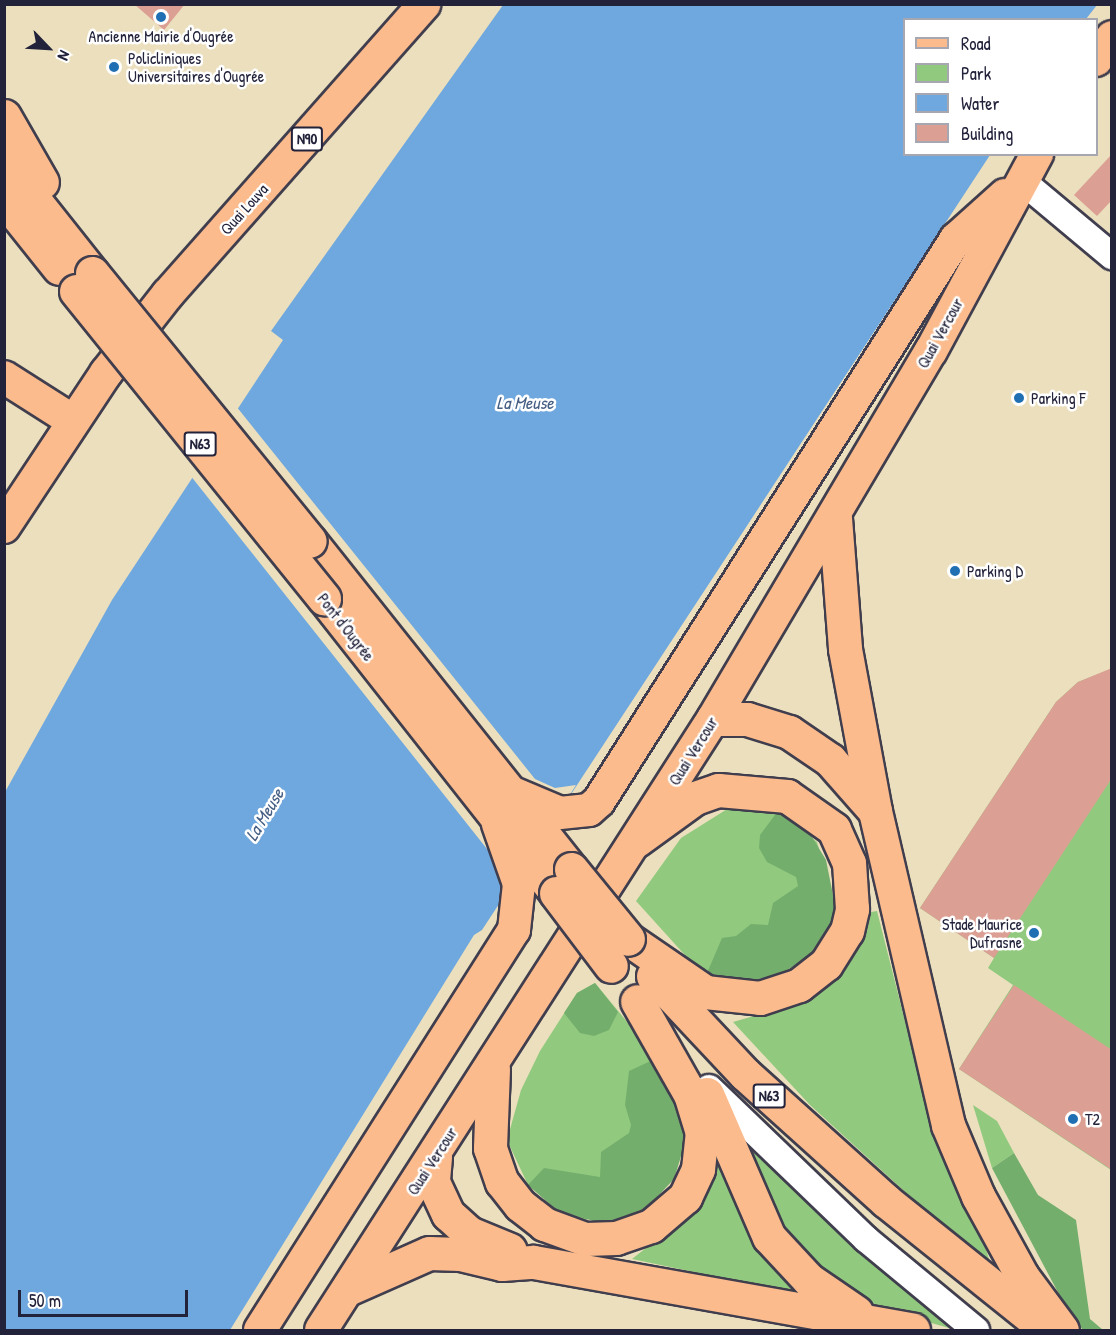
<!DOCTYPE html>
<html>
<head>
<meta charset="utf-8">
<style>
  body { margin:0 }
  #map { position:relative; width:1116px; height:1335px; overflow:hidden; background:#ebdfbd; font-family:"Patrick Hand",sans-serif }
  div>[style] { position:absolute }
  .green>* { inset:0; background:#91ca7e }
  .forest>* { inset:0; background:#74ae6d }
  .water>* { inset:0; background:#6fa8de }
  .pier>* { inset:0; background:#ebdfbd }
  .building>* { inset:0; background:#db9f93 }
  .roads { filter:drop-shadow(2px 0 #403e4e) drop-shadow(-2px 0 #403e4e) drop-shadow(0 2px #403e4e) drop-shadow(0 -2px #403e4e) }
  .minor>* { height:26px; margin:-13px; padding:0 13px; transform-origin:13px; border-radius:13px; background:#fff }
  .major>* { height:32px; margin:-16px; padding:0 16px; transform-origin:16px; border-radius:16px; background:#fbbb8c }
  .highway>* { height:33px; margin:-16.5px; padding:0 16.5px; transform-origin:16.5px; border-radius:16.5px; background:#fbbb8c }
  .bridges { filter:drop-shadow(2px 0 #403e4e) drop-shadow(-2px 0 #403e4e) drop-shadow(0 2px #403e4e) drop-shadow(0 -2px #403e4e) }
  .highway-bridge>* { height:33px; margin:-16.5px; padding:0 16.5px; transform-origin:16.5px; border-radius:16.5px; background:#fbbb8c }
  .dots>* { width:16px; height:16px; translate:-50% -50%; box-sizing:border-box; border:3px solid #fff; border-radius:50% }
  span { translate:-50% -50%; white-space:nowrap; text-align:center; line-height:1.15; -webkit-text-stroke:5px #fff; paint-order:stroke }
  .shield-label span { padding:2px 4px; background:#fff; border:2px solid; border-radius:4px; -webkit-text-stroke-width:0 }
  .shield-label { font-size:15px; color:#22223b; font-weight:700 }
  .poi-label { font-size:16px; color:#22223b }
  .left { translate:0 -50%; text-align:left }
  .right { translate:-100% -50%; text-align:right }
  .street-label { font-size:16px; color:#22223b }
  .water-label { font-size:18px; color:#455e84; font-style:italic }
  .frame { position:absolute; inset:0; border:6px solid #22223b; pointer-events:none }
  .legend { position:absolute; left:903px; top:18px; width:195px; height:138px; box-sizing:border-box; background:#fff; border:2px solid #a7a7b1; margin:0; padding:8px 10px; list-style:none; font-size:18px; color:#22223b }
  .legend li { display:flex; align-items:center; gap:12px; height:30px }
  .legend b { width:30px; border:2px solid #a7a7b1 }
  .north { position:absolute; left:18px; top:18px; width:60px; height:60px; -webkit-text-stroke:4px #fff; paint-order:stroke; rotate:115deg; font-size:16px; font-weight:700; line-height:24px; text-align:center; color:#22223b }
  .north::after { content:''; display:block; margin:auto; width:21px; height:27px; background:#22223b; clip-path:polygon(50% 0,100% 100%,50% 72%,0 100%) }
  .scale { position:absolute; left:18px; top:1290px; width:170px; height:27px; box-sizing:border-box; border:3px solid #22223b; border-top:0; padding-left:8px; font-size:18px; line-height:21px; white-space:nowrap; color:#22223b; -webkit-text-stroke:4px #fff; paint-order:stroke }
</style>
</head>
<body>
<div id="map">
  <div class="green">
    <i style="clip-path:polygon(1111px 669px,1111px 1170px,959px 1069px,1013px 985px,988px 968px,994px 958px,920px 908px,1056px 702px,1078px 682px)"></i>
    <i style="clip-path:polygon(732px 806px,778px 811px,817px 842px,835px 905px,727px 979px,693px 964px,636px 901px,681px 838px)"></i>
    <i style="clip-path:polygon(877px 911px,925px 1100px,957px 1188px,983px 1240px,989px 1259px,984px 1264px,810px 1105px,733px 1022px,785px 1007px,827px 985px,846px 964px,867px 931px,871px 912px)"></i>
    <i style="clip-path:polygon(595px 983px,671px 1075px,674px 1179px,586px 1220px,558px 1211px,528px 1185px,507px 1140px,521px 1090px,540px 1051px,577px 993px)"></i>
    <i style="clip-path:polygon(973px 1105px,997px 1121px,1014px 1153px,992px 1168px)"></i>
    <i style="clip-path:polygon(733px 1123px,954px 1321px,949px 1328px,872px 1306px,840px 1288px,785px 1241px)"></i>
    <i style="clip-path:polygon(719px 1149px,803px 1295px,632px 1259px,688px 1215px)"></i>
  </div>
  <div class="forest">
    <i style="clip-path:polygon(778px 811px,806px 827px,826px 860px,835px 905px,830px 931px,818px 950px,783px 973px,747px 982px,707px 973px,722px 938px,736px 936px,751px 924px,768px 925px,773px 903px,798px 886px,796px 877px,767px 862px,759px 848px,760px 835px)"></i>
    <i style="clip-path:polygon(595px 983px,618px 1012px,609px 1030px,594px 1036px,580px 1033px,564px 1013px,577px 993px)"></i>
    <i style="clip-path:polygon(657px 1058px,671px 1075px,687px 1137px,674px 1179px,643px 1212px,624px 1219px,601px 1223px,558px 1211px,528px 1185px,544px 1168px,600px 1177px,601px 1152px,629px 1133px,631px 1125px,625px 1105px,629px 1071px)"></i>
    <i style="clip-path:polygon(1014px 1153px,1038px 1195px,1076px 1220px,1090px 1319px,1103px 1330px,1083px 1330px,1070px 1315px,992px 1168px)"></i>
  </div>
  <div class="water">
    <i style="clip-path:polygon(503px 5px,1097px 5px,1086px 19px,904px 20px,904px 154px,990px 155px,482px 930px,474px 935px,230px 1330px,5px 1330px,5px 792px,112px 600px,283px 340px,271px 331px)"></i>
  </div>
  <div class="pier">
    <i style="clip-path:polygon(236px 406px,535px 779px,555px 788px,576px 785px,502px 904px,501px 880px,491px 854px,190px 475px)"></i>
  </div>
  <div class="building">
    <i style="clip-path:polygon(134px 4px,185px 4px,164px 30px)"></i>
    <i style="clip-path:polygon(1112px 154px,1112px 200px,1097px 216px,1074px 195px)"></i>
    <i style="clip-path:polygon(1112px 668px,1112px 778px,994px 958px,920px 908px,1056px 702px,1078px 682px)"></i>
    <i style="clip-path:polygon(1014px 985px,1112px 1050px,1112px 1170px,959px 1069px)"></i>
  </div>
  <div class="roads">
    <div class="minor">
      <i style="left:1021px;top:180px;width:119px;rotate:39.9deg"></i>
      <i style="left:709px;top:1088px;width:218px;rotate:43.9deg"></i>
      <i style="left:866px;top:1239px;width:143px;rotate:39.6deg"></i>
    </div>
    <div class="major">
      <i style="left:1096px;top:60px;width:28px;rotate:-55deg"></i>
      <i style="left:4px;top:377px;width:82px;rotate:32.5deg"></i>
      <i style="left:4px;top:527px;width:185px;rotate:-56.5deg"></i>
      <i style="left:106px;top:373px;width:100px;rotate:-51.9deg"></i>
      <i style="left:168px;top:294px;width:387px;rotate:-48.5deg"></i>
      <i style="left:508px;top:791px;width:56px;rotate:22.9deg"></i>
      <i style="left:560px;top:813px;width:29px;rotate:-6deg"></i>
      <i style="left:589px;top:810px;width:13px;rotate:-42deg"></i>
      <i style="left:599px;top:801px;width:666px;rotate:-57.58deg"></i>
      <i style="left:956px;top:239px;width:66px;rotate:-41.9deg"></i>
      <i style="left:260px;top:1330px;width:474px;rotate:-57.6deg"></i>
      <i style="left:514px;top:930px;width:46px;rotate:-83.8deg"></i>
      <i style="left:519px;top:884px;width:64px;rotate:-109.3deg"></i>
      <i style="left:321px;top:1330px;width:726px;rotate:-57.32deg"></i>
      <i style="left:713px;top:719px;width:428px;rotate:-59.4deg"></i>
      <i style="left:931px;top:351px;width:224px;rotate:-61.7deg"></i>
    </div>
    <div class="highway">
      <i style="left:4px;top:116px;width:76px;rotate:60.1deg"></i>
      <i style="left:4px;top:162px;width:142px;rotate:51.6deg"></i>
      <i style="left:4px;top:199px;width:88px;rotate:51.4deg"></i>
      <i style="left:835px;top:518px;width:131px;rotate:85.6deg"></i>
      <i style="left:845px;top:649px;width:165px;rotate:79.5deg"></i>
      <i style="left:875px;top:811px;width:322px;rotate:76.9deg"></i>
      <i style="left:948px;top:1125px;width:77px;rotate:67.1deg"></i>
      <i style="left:978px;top:1196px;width:91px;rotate:61.2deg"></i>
      <i style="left:1022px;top:1276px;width:67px;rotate:53.5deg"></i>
      <i style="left:310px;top:541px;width:419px;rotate:51.5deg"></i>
      <i style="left:324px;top:598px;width:375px;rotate:51.8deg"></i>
      <i style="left:713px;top:719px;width:34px"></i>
      <i style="left:747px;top:719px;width:44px;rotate:17.2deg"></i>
      <i style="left:789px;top:732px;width:50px;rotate:34.3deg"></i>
      <i style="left:830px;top:760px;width:67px;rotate:48.7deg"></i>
      <i style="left:628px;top:939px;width:93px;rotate:34.5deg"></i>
      <i style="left:705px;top:992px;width:55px;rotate:6.2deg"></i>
      <i style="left:760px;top:998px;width:41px;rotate:-18.4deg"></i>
      <i style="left:799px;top:985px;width:34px;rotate:-38deg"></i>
      <i style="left:826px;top:964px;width:39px;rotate:-58deg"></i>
      <i style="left:847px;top:931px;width:23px;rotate:-77deg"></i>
      <i style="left:852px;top:909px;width:46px;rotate:-93.7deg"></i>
      <i style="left:849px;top:863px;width:37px;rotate:-114deg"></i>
      <i style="left:834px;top:829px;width:57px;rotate:-144.9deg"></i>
      <i style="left:787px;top:796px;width:69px;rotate:-175deg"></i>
      <i style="left:718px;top:790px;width:24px;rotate:161deg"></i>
      <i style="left:695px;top:798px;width:72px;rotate:144.1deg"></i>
      <i style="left:653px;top:976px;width:134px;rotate:46.8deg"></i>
      <i style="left:745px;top:1074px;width:190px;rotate:42deg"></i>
      <i style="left:886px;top:1201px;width:206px;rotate:38.7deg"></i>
      <i style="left:493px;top:1069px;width:79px;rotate:92.2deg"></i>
      <i style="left:490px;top:1148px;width:36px;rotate:71deg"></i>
      <i style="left:502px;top:1182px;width:29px;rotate:52deg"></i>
      <i style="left:520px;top:1205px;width:31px;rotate:38deg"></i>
      <i style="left:544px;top:1224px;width:44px;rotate:20.1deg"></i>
      <i style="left:585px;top:1239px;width:31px;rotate:-2deg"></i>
      <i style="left:616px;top:1238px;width:37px;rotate:-19deg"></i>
      <i style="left:651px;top:1226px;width:45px;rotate:-40.5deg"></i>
      <i style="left:685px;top:1197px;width:31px;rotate:-65deg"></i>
      <i style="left:698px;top:1169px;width:36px;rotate:-84deg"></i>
      <i style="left:702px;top:1133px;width:39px;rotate:-107deg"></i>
      <i style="left:691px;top:1096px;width:109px;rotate:-119.6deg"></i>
      <i style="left:707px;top:1094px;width:156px;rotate:66.6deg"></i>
      <i style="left:769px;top:1237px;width:59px;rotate:47.1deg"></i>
      <i style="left:809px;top:1280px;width:57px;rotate:34.2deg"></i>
      <i style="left:435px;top:1157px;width:25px;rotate:95deg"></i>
      <i style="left:433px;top:1182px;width:35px;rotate:65deg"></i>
      <i style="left:448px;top:1214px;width:28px;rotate:42deg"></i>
      <i style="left:469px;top:1233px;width:44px;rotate:22.5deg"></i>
      <i style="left:350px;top:1288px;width:86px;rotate:-23.9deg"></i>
      <i style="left:429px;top:1253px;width:31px;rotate:2deg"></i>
      <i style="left:460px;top:1254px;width:43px;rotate:13.4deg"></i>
      <i style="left:502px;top:1264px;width:31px;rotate:-4deg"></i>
      <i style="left:533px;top:1262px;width:386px;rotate:10.1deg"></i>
    </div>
  </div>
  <div class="bridges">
    <div class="highway-bridge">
      <i style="left:92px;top:273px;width:345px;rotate:50.9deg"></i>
      <i style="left:76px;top:291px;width:395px;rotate:51.1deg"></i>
      <i style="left:571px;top:869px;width:90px;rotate:50.8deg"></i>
      <i style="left:556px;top:893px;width:91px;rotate:53deg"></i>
    </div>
  </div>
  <div class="dots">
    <i style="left:161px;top:17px;background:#1f6fb2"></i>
    <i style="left:114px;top:67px;background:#1f6fb2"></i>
    <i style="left:1019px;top:398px;background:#1f6fb2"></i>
    <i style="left:955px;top:571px;background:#1f6fb2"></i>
    <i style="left:1034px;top:933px;background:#1f6fb2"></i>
    <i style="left:1073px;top:1119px;background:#1f6fb2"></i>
  </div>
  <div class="shield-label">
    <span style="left:307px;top:139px">N90</span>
    <span style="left:200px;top:444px">N63</span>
    <span style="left:769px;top:1096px">N63</span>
  </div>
  <div class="poi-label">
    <span style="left:161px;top:36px">Ancienne Mairie d'Ougrée</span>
    <span class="left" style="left:128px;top:67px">Policliniques<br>Universitaires d'Ougrée</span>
    <span class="left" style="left:1031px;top:398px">Parking F</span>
    <span class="left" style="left:967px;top:571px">Parking D</span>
    <span class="right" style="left:1022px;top:933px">Stade Maurice<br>Dufrasne</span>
    <span class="left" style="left:1085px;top:1119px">T2</span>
  </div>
  <div class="street-label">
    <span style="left:244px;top:209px;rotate:-48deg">Quai Louva</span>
    <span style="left:940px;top:333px;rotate:-61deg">Quai Vercour</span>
    <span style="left:346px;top:627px;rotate:52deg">Pont d'Ougrée</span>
    <span style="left:693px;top:751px;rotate:-58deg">Quai Vercour</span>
    <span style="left:432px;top:1161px;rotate:-57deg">Quai Vercour</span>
  </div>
  <div class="water-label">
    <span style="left:525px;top:403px">La Meuse</span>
    <span style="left:265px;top:815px;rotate:-59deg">La Meuse</span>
  </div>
  <div class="frame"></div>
  <ul class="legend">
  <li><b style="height:8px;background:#fbbb8c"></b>Road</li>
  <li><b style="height:16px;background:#91ca7e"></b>Park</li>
  <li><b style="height:16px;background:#6fa8de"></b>Water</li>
  <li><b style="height:16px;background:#db9f93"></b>Building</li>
  </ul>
  <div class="north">N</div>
  <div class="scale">50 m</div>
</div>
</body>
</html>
